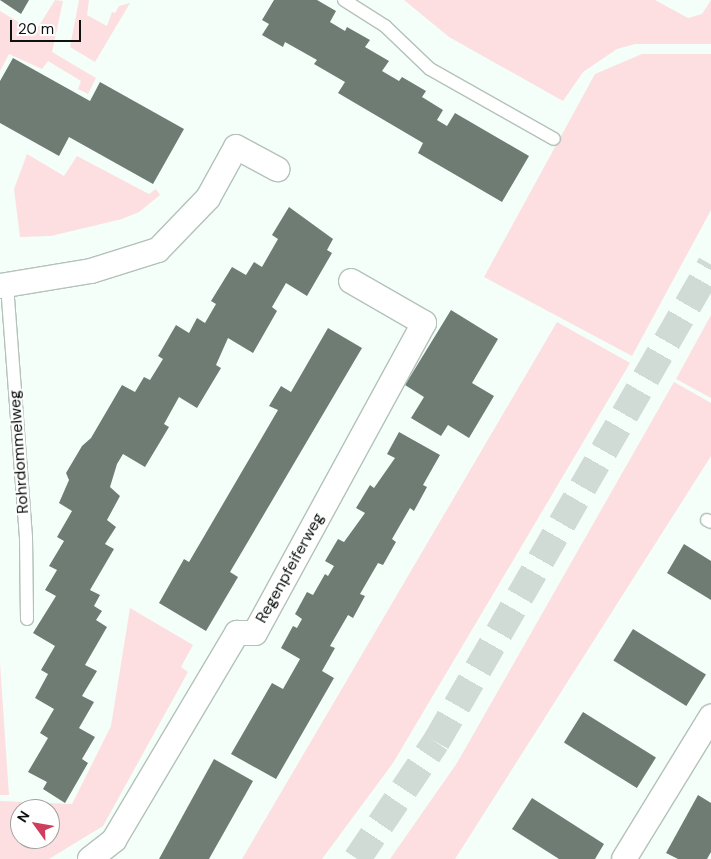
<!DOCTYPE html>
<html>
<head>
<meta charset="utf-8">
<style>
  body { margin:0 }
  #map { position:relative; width:711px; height:859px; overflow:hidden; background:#f3fff8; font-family:"DM Sans",sans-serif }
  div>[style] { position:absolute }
  .green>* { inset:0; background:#fddfe2 }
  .building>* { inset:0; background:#6f7c74; transform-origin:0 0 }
  .secondary-tunnel>* { height:28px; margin-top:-14px; transform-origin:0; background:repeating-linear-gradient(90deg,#d0dbd5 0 28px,transparent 0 42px) }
  .roads { filter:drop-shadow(1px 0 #b4c2ba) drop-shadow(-1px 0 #b4c2ba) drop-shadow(0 1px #b4c2ba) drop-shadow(0 -1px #b4c2ba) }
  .lane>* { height:12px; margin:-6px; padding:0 6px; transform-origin:6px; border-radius:6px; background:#fff }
  .street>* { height:24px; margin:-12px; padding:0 12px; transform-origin:12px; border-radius:12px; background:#fff }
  span { translate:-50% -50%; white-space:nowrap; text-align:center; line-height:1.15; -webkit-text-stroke:4.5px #fff; paint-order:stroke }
  .street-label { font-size:16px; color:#0d120f }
  .north { position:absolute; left:10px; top:799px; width:50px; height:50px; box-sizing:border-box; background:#fff; border:1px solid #9ea09f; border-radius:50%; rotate:302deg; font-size:14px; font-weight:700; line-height:20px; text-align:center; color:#0d120f }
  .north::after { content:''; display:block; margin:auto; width:18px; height:22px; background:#ce3e5d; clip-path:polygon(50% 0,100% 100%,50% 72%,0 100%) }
  .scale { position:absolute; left:10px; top:20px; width:71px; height:22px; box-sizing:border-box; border:2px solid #0d120f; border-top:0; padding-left:6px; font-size:15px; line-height:18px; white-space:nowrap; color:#0d120f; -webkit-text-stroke:4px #fff; paint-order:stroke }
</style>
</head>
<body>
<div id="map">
  <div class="green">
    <i style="clip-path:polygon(55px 0,63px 1px,52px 52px,96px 78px,88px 94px,78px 89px,81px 81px,48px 61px,42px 69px,9px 54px,0 71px,0 11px,35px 32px)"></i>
    <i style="clip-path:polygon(79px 0,89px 0,87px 15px,107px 26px,112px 12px,115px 13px,119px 6px,130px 3px,95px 62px,70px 47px)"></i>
    <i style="clip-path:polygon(404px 0,655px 0,688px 18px,702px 14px,711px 0,711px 44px,635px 44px,617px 49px,583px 72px,563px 101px,449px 37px)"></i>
    <i style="clip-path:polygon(642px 54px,711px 54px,711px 210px,632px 356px,484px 277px,595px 74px)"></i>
    <i style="clip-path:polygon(27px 154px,64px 176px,77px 156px,149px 194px,156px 189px,160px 195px,139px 212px,122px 219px,51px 236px,20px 237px,14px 189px)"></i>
    <i style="clip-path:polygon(711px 315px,711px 398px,676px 379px)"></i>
    <i style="clip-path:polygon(557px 322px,630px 363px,393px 763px,322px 859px,242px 859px)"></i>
    <i style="clip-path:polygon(674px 382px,711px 403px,711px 456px,455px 859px,390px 859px,457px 763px)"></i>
    <i style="clip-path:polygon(evenodd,130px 608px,193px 645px,181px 667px,188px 672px,103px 826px,49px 859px,0 859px,0 801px,72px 804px,111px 726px,130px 608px,20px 809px,50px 809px,50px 839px,20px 839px,20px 809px)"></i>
    <i style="clip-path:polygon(0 663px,9px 795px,0 795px)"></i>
  </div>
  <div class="building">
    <i style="clip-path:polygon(0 0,29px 0,21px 14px)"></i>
    <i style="clip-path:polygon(274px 0,317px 0,336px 11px,330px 22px,345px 31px,347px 27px,370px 40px,365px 47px,389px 61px,382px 71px,399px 81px,402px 77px,426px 91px,422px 97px,443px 110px,437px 120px,447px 126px,455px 113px,529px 156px,502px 202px,418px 153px,423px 143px,338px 93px,345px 82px,314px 64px,317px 60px,285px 42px,283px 47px,262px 35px,269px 24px,262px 20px)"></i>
    <i style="clip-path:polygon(13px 58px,90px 101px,100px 82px,184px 129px,153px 184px,69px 137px,59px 156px,0 123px,0 81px)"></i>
    <i style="clip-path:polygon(289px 207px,333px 239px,327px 250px,332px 253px,307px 296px,286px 283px,272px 307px,277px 311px,253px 353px,228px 338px,216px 365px,221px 368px,197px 408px,179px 397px,164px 424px,169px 427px,145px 467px,123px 454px,117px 464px,110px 487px,120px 496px,107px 520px,116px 527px,105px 544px,114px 549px,90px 590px,100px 595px,94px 606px,102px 611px,96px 620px,107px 627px,85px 665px,97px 671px,82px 696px,94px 702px,79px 728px,95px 737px,82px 759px,88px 763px,65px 803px,43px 789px,47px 782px,28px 772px,48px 738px,40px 733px,54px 709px,35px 698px,48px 674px,41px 670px,55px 646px,33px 633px,56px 596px,45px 590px,57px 570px,49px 566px,64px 541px,57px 537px,72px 511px,59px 503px,69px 480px,66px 473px,82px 446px,91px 438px,122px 385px,135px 392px,144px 377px,150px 380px,163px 359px,158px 356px,176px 325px,189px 333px,197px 318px,205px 323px,216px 304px,211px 301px,232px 267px,246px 275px,254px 262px,262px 267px,278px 239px,272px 235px)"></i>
    <i style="clip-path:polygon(451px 310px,498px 339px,472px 383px,494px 396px,469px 438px,448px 425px,441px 436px,411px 418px,424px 397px,405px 385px)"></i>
    <i style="clip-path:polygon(328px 328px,362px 348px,230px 572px,238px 577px,206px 631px,159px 603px,184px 559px,189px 562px,278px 410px,269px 406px,281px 386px,291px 392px)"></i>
    <i style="clip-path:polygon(399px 432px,440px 455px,423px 485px,427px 487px,414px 511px,410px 508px,392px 539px,396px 542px,383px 565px,378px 563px,360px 594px,365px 596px,353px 618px,348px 615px,330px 646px,335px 648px,322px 671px,334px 678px,276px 779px,231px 754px,272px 683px,283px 689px,300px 659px,281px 648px,293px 626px,297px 628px,302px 619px,295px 614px,307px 592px,313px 595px,325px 574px,328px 576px,334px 566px,325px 561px,338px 539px,344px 542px,365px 513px,356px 508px,370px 485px,374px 488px,395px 458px,387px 454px)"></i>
    <i style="clip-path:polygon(684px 544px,711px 561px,711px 600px,667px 573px)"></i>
    <i style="left:633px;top:629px;width:86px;height:37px;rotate:32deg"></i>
    <i style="left:583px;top:712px;width:86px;height:36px;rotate:32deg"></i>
    <i style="clip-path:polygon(214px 759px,253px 781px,209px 859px,159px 859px)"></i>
    <i style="clip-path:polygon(698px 795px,711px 803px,711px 852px,707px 859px,678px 859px,666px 853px)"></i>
    <i style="clip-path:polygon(532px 798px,604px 844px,595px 859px,559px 859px,512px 829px)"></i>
  </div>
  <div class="secondary-tunnel">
    <i style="left:357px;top:859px;width:141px;rotate:-56deg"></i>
    <i style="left:436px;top:742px;width:551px;rotate:-60.04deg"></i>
  </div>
  <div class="roads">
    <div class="lane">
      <i style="left:344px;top:0;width:49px;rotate:32.4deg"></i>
      <i style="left:385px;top:26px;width:62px;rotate:43.7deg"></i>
      <i style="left:430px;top:69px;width:142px;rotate:29.4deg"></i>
      <i style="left:7px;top:285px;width:253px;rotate:85.7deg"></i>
      <i style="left:26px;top:537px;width:82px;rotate:89.3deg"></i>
      <i style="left:707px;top:520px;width:4px;rotate:27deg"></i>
    </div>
    <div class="street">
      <i style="left:0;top:286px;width:92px;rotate:-9.4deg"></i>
      <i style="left:91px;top:271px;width:70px;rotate:-17.4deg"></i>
      <i style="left:158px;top:250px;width:72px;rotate:-46.1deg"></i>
      <i style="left:208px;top:198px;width:58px;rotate:-61.2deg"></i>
      <i style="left:236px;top:147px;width:47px;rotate:28.2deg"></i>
      <i style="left:90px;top:859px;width:31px;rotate:-38deg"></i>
      <i style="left:114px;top:840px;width:241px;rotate:-59.3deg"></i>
      <i style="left:237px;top:633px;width:18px"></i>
      <i style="left:255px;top:633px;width:353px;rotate:-61.4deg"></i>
      <i style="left:424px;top:323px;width:84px;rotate:-150.1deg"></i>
      <i style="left:624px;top:859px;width:167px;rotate:-58.5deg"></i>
    </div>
  </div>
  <div class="street-label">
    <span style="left:19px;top:452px;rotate:-94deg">Rohrdommelweg</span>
    <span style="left:290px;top:568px;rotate:-61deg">Regenpfeiferweg</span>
  </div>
  <div class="north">N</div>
  <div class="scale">20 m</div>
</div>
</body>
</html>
